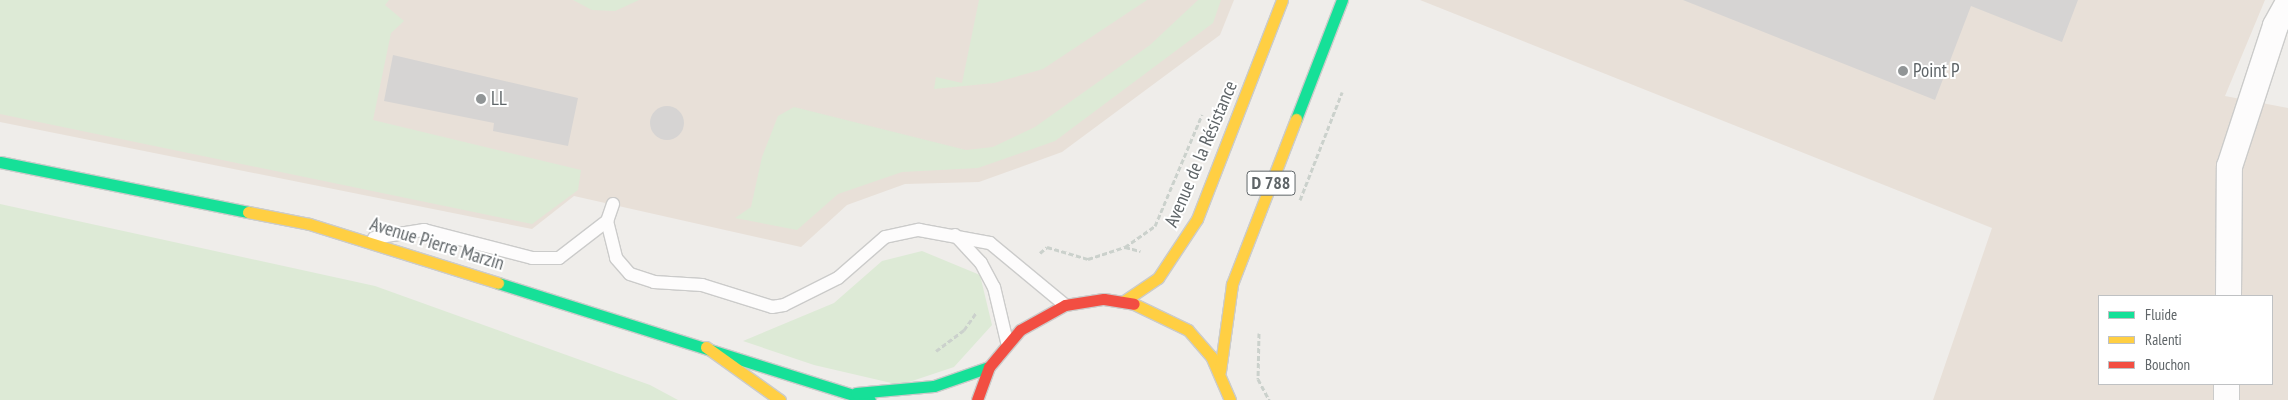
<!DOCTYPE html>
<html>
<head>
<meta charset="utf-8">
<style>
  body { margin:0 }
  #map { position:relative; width:2288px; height:400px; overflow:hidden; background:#efedea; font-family:"PT Sans Narrow",sans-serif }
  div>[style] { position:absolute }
  .commercial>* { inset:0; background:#e8e0d8 }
  .green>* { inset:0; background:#ddead6 }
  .building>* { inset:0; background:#d6d4d3 }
  .round { border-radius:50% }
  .path>* { height:3px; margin-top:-1.5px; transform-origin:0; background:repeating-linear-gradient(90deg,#cbd1cc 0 5px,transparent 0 7.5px) }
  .roads { filter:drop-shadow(1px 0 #cbcbca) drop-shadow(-1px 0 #cbcbca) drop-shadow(0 1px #cbcbca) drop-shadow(0 -1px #cbcbca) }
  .lane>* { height:12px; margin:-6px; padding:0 6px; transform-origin:6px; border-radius:6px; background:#fdfcfc }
  .street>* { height:25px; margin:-12.5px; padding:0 12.5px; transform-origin:12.5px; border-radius:12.5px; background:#fdfcfc }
  .fast>* { height:11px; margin:-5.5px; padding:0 5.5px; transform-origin:5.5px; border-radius:5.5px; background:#16e098 }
  .slow>* { height:11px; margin:-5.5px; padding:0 5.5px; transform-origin:5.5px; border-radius:5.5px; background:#ffcf43 }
  .jam>* { height:11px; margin:-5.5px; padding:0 5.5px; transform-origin:5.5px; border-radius:5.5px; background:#f24e42 }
  .dots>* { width:14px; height:14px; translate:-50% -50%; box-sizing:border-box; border:2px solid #fff; border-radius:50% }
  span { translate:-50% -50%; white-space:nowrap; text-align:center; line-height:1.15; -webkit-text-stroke:4px #fff; paint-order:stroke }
  .shield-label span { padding:1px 4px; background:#fff; border:1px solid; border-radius:4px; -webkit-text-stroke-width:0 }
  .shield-label { font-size:18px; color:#5f6568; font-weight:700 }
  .poi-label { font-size:19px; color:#5f6568 }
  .left { translate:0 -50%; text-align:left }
  .street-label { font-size:19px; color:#5f6568 }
  .legend { position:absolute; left:2098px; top:295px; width:175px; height:90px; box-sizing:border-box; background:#fff; border:1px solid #bfc1c3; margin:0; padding:6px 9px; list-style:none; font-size:15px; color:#5f6568 }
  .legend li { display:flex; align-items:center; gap:10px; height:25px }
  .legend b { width:25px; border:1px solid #bfc1c3 }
</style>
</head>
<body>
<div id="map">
  <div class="commercial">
    <i style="clip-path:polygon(0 0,1234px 0,1220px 35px,1062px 152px,979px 182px,905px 184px,847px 205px,801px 247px,574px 196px,532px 229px,0 122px)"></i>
    <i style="clip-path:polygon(evenodd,1420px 0,2265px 0,2225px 96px,2288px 108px,2288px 400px,1933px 400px,1992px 228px,1420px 0,2099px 296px,2272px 296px,2272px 384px,2099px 384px,2099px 296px)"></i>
  </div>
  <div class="green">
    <i style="clip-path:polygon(0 0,389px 0,385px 5px,404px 21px,391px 33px,373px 120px,581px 170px,578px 190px,532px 224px,0 114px)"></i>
    <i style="clip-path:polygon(573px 0,639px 0,615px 11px,592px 10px)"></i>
    <i style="clip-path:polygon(979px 0,1147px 0,1043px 69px,994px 83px,934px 89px,936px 77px,962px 83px)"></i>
    <i style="clip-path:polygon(1198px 0,1221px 0,1213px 23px,1055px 141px,978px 168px,902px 172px,838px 194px,797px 230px,735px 218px,751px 207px,762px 157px,778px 116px,794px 107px,966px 150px,993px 147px,1035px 127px,1150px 45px)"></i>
    <i style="clip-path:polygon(0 204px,375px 286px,650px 385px,678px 400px,0 400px)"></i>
    <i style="clip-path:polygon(922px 251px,980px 275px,992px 325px,954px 367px,900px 385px,814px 365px,743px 341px,834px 303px,882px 261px)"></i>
  </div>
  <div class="building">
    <i style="clip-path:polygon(1683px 0,2078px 0,2062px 42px,1971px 6px,1935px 100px)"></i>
    <i style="clip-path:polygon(393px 55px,578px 98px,568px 146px,493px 131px,494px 123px,384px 101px)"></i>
    <i class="round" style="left:650px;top:106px;width:34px;height:34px"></i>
  </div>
  <div class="path">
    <i style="left:1300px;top:200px;width:116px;rotate:-68.7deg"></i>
    <i style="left:1125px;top:247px;width:37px;rotate:-35deg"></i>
    <i style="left:1155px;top:226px;width:121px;rotate:-67.1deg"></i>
    <i style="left:1040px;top:253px;width:9px;rotate:-41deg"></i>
    <i style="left:1047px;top:247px;width:43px;rotate:16.3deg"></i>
    <i style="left:1088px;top:259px;width:39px;rotate:-18deg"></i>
    <i style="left:1125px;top:247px;width:16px;rotate:15deg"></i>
    <i style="left:1259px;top:333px;width:46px;rotate:91.2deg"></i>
    <i style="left:1258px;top:379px;width:24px;rotate:62deg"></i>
    <i style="left:936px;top:351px;width:35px;rotate:-37deg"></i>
    <i style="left:964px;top:330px;width:21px;rotate:-55deg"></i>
  </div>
  <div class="roads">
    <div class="lane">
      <i style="left:613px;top:204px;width:18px;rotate:109deg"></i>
      <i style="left:607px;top:221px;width:38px;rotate:76deg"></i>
      <i style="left:616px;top:258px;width:21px;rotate:49deg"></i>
      <i style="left:630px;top:274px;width:25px;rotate:18deg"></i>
      <i style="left:654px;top:282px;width:48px;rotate:3.6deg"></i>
      <i style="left:702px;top:285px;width:73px;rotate:17.4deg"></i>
      <i style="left:772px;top:307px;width:12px;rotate:-9deg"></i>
      <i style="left:784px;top:305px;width:60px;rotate:-26.6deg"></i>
      <i style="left:838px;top:278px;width:62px;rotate:-41.1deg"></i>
      <i style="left:885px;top:237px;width:35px;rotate:-12deg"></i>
      <i style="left:919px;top:230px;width:72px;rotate:10.4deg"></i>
      <i style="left:990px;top:243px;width:97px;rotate:39.6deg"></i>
      <i style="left:955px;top:235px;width:38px;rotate:47deg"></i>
      <i style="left:981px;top:263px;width:27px;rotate:62deg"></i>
      <i style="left:994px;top:287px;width:57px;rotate:76.7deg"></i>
      <i style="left:374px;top:238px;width:51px;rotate:-9.1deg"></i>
      <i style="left:424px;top:230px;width:112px;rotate:14.5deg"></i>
      <i style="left:532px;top:258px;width:27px"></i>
      <i style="left:559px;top:258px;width:61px;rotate:-37.6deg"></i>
    </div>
    <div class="street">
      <i style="left:2228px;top:296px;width:130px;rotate:-89.6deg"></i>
      <i style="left:2229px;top:166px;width:148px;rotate:-71.9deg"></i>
      <i style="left:2275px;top:25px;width:26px;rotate:-61deg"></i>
      <i style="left:2226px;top:400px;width:16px;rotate:-90deg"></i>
    </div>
    <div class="fast">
      <i style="left:1296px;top:119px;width:128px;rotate:-68.9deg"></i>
      <i style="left:0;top:162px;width:253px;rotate:11.4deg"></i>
      <i style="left:498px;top:283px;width:390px;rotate:17.5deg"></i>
      <i style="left:856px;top:393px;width:78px;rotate:-5.1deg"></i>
      <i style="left:934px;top:386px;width:58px;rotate:-19.1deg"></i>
    </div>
    <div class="slow">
      <i style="left:248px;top:212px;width:62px;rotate:11.1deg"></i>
      <i style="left:309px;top:224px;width:198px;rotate:17.3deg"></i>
      <i style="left:1124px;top:301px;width:41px;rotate:-34.1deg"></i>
      <i style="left:1158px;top:278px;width:71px;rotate:-56.5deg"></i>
      <i style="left:1197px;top:219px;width:235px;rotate:-68.8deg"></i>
      <i style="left:1134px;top:304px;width:60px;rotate:25.7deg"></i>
      <i style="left:1188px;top:330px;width:35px;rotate:49deg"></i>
      <i style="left:1211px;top:356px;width:48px;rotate:66.6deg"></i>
      <i style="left:706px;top:347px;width:91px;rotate:35.6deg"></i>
      <i style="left:1220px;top:371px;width:88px;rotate:-82.1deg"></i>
      <i style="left:1232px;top:284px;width:177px;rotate:-68.8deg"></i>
    </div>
    <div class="jam">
      <i style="left:977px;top:400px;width:35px;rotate:-70deg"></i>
      <i style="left:989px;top:367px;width:48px;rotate:-50deg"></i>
      <i style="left:1020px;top:330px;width:51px;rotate:-29.1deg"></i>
      <i style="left:1065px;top:305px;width:39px;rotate:-9deg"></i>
      <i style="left:1104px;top:299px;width:30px;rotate:9deg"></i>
    </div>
  </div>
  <div class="dots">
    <i style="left:1903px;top:71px;background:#919596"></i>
    <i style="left:481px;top:99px;background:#919596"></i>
  </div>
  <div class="shield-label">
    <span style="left:1271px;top:183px">D 788</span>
  </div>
  <div class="poi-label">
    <span class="left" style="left:1913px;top:71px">Point P</span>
    <span class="left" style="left:491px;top:99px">LL</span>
  </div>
  <div class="street-label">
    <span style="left:1201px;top:154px;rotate:-67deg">Avenue de la Résistance</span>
    <span style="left:437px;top:244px;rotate:17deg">Avenue Pierre Marzin</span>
  </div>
  <ul class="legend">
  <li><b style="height:6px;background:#16e098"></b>Fluide</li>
  <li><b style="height:6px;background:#ffcf43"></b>Ralenti</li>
  <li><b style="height:6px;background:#f24e42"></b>Bouchon</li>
  </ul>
</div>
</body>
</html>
